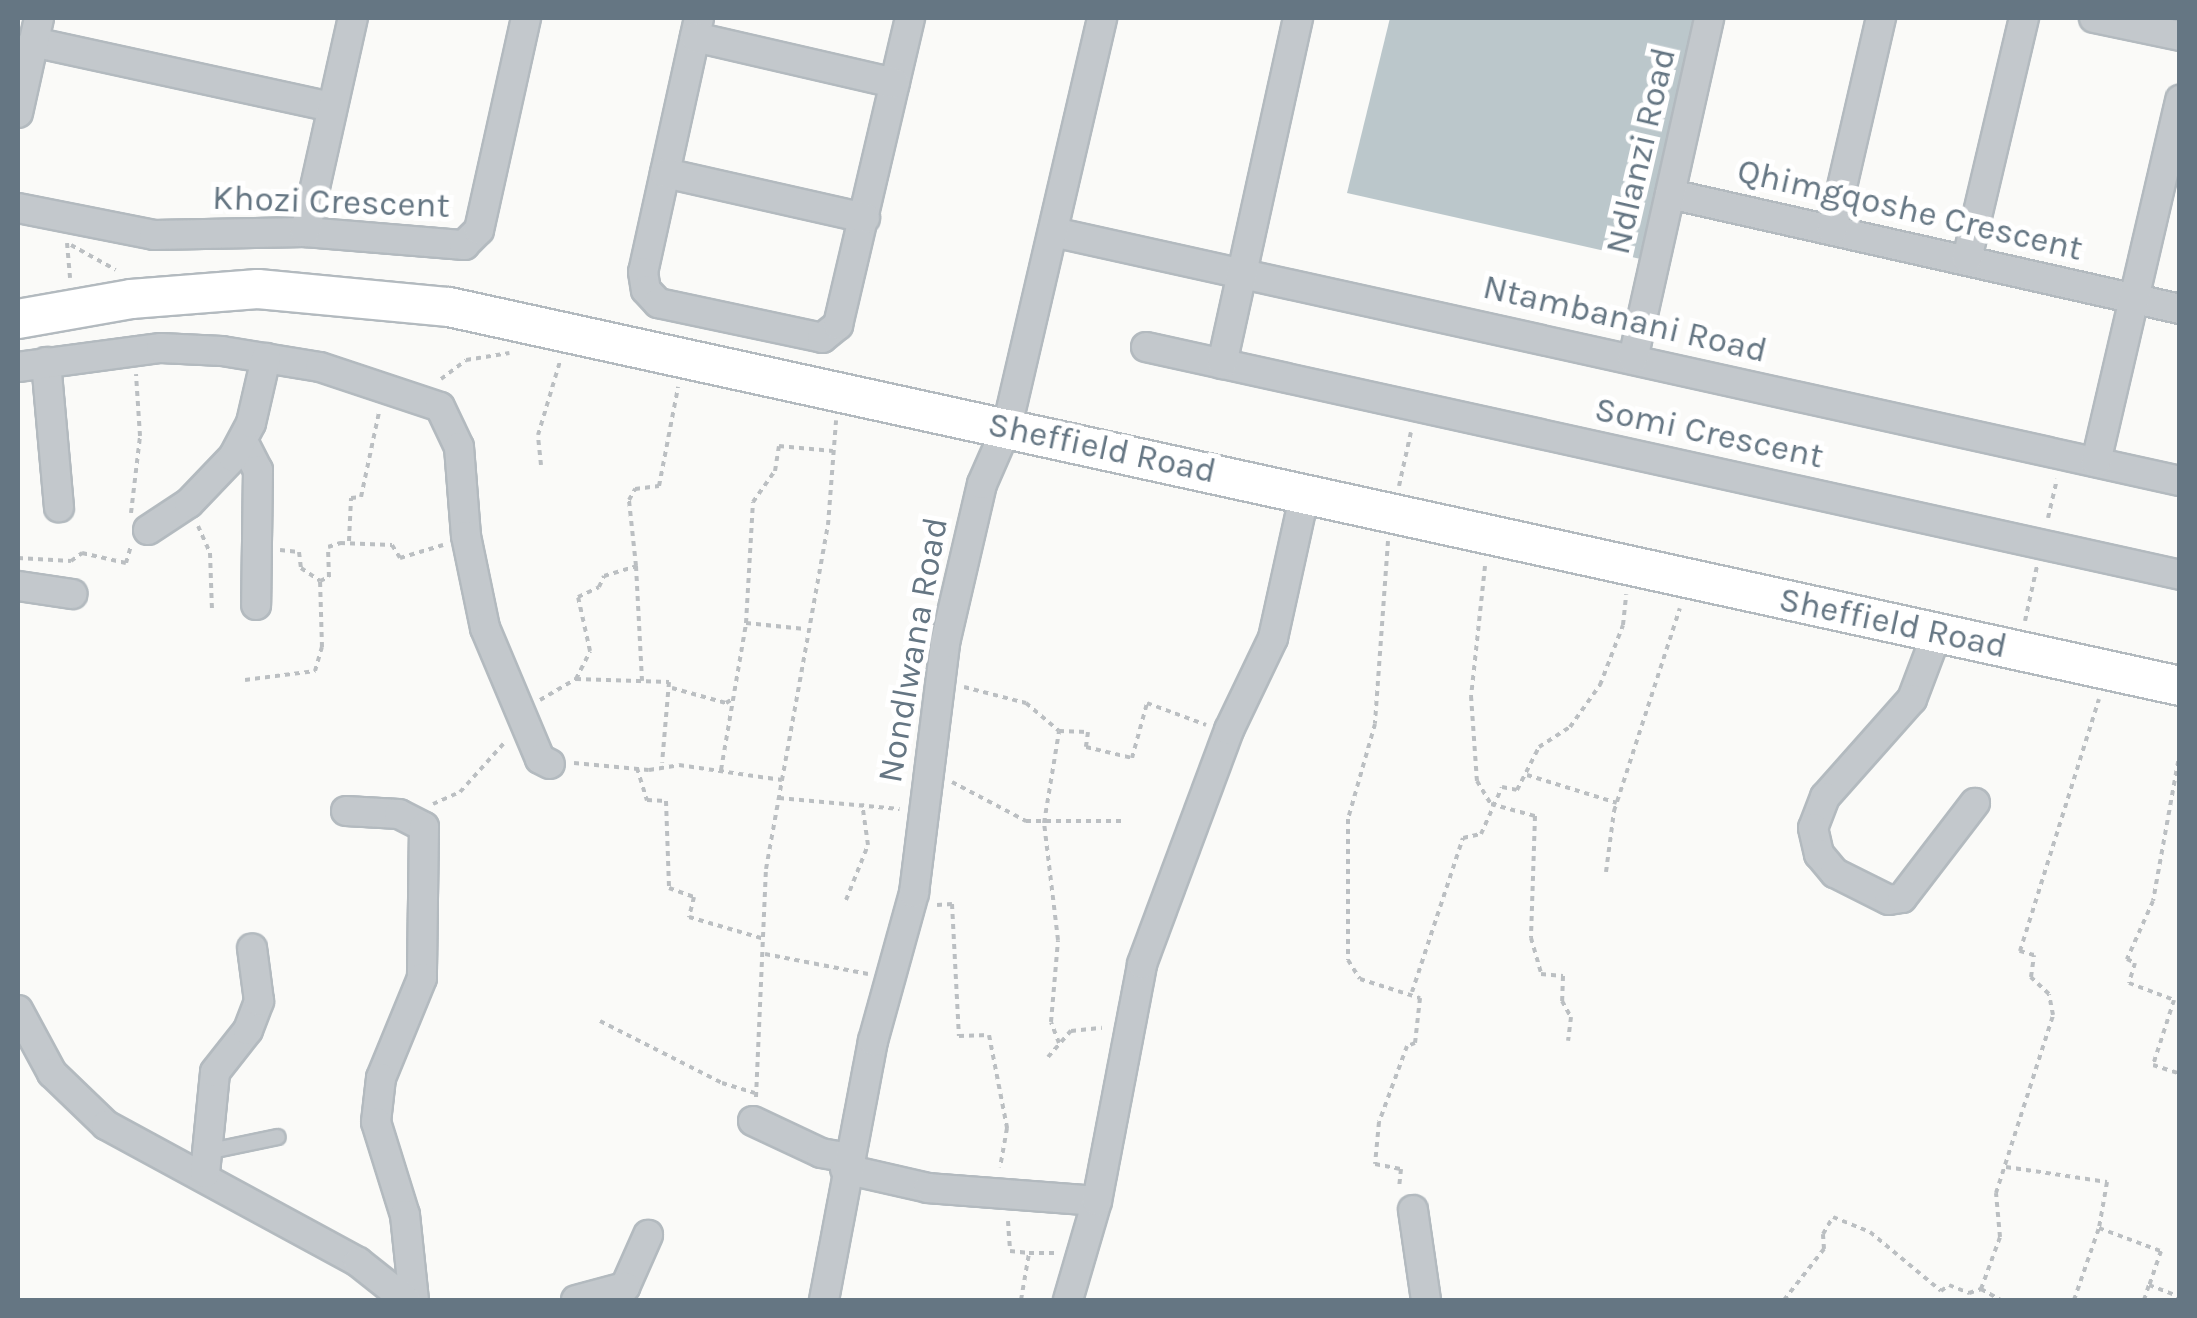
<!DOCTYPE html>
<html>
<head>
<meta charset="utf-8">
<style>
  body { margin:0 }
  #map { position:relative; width:2197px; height:1318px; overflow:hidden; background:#fafaf8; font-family:Karla,sans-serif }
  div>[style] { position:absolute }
  .water>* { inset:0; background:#bbc7cb }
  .path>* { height:4px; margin-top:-2px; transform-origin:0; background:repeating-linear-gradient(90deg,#bbbfc2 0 5px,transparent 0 10px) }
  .roads { filter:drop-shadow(2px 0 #b3babf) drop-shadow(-2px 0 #b3babf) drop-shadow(0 2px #b3babf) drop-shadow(0 -2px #b3babf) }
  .lane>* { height:14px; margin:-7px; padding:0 7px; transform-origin:7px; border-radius:7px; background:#c3c8cc }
  .street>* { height:28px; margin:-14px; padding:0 14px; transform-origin:14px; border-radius:14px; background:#c3c8cc }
  .secondary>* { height:38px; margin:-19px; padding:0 19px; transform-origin:19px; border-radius:19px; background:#fff }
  span { translate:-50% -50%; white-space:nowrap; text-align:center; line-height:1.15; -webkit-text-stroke:10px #fff; paint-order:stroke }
  .street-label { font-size:35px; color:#657683 }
  .frame { position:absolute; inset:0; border:20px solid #657683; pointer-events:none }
</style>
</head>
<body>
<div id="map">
  <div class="water">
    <i style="clip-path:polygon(1390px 18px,1698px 18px,1645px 260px,1347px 193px)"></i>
  </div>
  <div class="path">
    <i style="left:67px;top:243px;width:35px;rotate:85deg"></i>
    <i style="left:71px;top:245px;width:51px;rotate:29.1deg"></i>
    <i style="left:441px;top:379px;width:31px;rotate:-37deg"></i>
    <i style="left:466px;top:360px;width:44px;rotate:-9.2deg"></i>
    <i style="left:541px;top:465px;width:30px;rotate:-96deg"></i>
    <i style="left:538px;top:435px;width:77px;rotate:-73.4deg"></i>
    <i style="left:1399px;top:486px;width:55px;rotate:-77.5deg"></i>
    <i style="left:131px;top:513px;width:78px;rotate:-83.3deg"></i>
    <i style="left:140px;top:436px;width:62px;rotate:-93.7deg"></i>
    <i style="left:2048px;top:518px;width:40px;rotate:-77deg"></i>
    <i style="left:198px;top:526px;width:30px;rotate:66deg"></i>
    <i style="left:210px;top:553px;width:56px;rotate:88deg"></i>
    <i style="left:349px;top:541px;width:43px;rotate:-87.3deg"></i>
    <i style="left:351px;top:498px;width:10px;rotate:-6deg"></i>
    <i style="left:361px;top:497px;width:87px;rotate:-78deg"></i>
    <i style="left:1388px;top:541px;width:183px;rotate:94.1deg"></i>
    <i style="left:1375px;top:724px;width:99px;rotate:105.9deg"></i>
    <i style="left:1348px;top:819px;width:141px;rotate:90deg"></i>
    <i style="left:1348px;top:960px;width:22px;rotate:58deg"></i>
    <i style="left:1360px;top:979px;width:63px;rotate:17.6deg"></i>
    <i style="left:1420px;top:998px;width:45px;rotate:96.3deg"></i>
    <i style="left:1415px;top:1043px;width:9px;rotate:159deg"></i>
    <i style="left:1407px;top:1046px;width:81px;rotate:110.2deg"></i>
    <i style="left:1379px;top:1122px;width:42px;rotate:95.4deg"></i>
    <i style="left:1375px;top:1164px;width:26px;rotate:11deg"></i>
    <i style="left:1401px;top:1169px;width:19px;rotate:96deg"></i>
    <i style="left:280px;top:550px;width:19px;rotate:6deg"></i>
    <i style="left:299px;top:552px;width:16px;rotate:83deg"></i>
    <i style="left:301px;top:568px;width:23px;rotate:34deg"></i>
    <i style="left:320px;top:581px;width:10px;rotate:-24deg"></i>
    <i style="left:329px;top:577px;width:30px;rotate:-92deg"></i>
    <i style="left:328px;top:547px;width:13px;rotate:-18deg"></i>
    <i style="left:340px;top:543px;width:52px;rotate:2.2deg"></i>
    <i style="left:392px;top:545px;width:15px;rotate:58deg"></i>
    <i style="left:400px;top:558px;width:45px;rotate:-16.8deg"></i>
    <i style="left:18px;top:558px;width:53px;rotate:3.2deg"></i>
    <i style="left:71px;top:561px;width:14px;rotate:-36deg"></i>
    <i style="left:82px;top:553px;width:45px;rotate:12.8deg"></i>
    <i style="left:126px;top:563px;width:19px;rotate:-74deg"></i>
    <i style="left:636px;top:566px;width:115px;rotate:87deg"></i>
    <i style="left:1485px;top:566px;width:131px;rotate:96.1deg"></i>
    <i style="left:1471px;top:696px;width:85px;rotate:86deg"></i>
    <i style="left:1477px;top:781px;width:27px;rotate:59deg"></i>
    <i style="left:1491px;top:804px;width:46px;rotate:15.3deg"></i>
    <i style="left:1535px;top:816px;width:122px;rotate:91.9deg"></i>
    <i style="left:1531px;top:938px;width:37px;rotate:74deg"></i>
    <i style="left:1541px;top:974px;width:22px;rotate:5deg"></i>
    <i style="left:1563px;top:976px;width:25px;rotate:92deg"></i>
    <i style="left:1562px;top:1001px;width:18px;rotate:61deg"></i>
    <i style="left:1571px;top:1017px;width:24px;rotate:97deg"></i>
    <i style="left:2025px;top:621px;width:56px;rotate:-77.7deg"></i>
    <i style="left:746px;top:623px;width:59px;rotate:5.8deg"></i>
    <i style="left:576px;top:679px;width:93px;rotate:1.8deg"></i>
    <i style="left:669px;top:682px;width:81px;rotate:94.9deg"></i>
    <i style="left:245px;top:680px;width:71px;rotate:-7.3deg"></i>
    <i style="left:315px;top:671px;width:25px;rotate:-74deg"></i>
    <i style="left:322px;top:647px;width:66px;rotate:-91.7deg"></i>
    <i style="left:964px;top:687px;width:64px;rotate:14.5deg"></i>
    <i style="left:1026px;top:703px;width:43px;rotate:40.3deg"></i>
    <i style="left:1059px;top:731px;width:29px;rotate:2deg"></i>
    <i style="left:1088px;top:732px;width:15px;rotate:98deg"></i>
    <i style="left:1086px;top:747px;width:47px;rotate:13.4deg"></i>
    <i style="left:1132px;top:758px;width:57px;rotate:-74.7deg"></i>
    <i style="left:1147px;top:703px;width:63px;rotate:20.4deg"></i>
    <i style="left:672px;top:688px;width:56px;rotate:15.5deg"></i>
    <i style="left:726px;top:703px;width:9px;rotate:-32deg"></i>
    <i style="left:540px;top:700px;width:42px;rotate:-30.3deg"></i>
    <i style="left:576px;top:679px;width:31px;rotate:-63deg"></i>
    <i style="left:590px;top:651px;width:55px;rotate:-102.5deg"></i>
    <i style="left:578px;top:597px;width:23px;rotate:-25deg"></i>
    <i style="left:599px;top:587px;width:12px;rotate:-66deg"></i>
    <i style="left:604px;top:576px;width:34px;rotate:-17deg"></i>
    <i style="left:636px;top:566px;width:66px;rotate:-96.1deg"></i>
    <i style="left:629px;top:500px;width:13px;rotate:-61deg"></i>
    <i style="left:635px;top:489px;width:24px;rotate:-7deg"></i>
    <i style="left:659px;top:486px;width:101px;rotate:-79.1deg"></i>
    <i style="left:2180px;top:751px;width:152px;rotate:100.2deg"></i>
    <i style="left:2153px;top:901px;width:64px;rotate:114.1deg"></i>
    <i style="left:2127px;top:959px;width:9px;rotate:27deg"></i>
    <i style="left:2135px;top:963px;width:21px;rotate:107deg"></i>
    <i style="left:2129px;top:983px;width:48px;rotate:20.7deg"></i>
    <i style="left:2174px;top:1000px;width:68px;rotate:107.9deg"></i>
    <i style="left:2153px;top:1065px;width:28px;rotate:18deg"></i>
    <i style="left:574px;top:763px;width:75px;rotate:5.3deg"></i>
    <i style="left:649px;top:770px;width:30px;rotate:-9deg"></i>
    <i style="left:679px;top:765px;width:104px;rotate:8.3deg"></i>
    <i style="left:637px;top:768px;width:34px;rotate:73deg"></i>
    <i style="left:647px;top:800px;width:19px;rotate:3deg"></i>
    <i style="left:666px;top:801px;width:87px;rotate:88deg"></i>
    <i style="left:669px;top:888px;width:27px;rotate:20deg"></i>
    <i style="left:694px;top:897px;width:21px;rotate:104deg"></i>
    <i style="left:689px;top:917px;width:78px;rotate:16.3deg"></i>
    <i style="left:721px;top:770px;width:149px;rotate:-80.3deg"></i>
    <i style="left:746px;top:623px;width:121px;rotate:-86.7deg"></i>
    <i style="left:753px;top:502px;width:38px;rotate:-55deg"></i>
    <i style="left:775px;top:471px;width:25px;rotate:-81deg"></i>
    <i style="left:779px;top:446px;width:54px;rotate:5.3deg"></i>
    <i style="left:1527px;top:775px;width:94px;rotate:17.3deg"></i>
    <i style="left:952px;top:782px;width:84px;rotate:27.8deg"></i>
    <i style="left:1026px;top:821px;width:96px"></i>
    <i style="left:779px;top:798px;width:121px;rotate:5.2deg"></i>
    <i style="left:433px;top:804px;width:30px;rotate:-24deg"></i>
    <i style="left:460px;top:792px;width:67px;rotate:-48deg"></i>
    <i style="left:1606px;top:872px;width:62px;rotate:-82.5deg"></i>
    <i style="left:1614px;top:811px;width:213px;rotate:-72deg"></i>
    <i style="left:846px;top:900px;width:59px;rotate:-68.2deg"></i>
    <i style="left:868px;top:845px;width:42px;rotate:-98.1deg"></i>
    <i style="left:937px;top:905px;width:15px;rotate:-4deg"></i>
    <i style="left:952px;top:904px;width:132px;rotate:87deg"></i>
    <i style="left:959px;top:1036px;width:30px;rotate:-2deg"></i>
    <i style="left:989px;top:1035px;width:95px;rotate:79deg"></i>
    <i style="left:1007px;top:1128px;width:40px;rotate:100deg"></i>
    <i style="left:765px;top:954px;width:105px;rotate:11deg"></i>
    <i style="left:1412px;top:992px;width:162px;rotate:-71.7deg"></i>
    <i style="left:1463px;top:838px;width:18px;rotate:-13deg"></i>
    <i style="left:1481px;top:834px;width:51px;rotate:-65.9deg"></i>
    <i style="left:1502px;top:787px;width:15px;rotate:11deg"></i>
    <i style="left:1517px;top:790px;width:48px;rotate:-62.9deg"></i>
    <i style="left:1539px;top:747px;width:37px;rotate:-33deg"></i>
    <i style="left:1570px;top:727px;width:52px;rotate:-54.5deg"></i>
    <i style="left:1600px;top:685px;width:64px;rotate:-69deg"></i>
    <i style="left:1623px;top:625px;width:31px;rotate:-84deg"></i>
    <i style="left:600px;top:1021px;width:137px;rotate:26.9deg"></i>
    <i style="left:722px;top:1083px;width:34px;rotate:17deg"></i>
    <i style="left:1059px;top:1043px;width:22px;rotate:-111deg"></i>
    <i style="left:1051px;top:1022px;width:82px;rotate:-85.1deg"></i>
    <i style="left:1058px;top:940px;width:118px;rotate:-96.8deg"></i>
    <i style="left:1044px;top:823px;width:93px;rotate:-80.7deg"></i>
    <i style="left:1048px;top:1057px;width:35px;rotate:-49deg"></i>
    <i style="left:1071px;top:1031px;width:31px;rotate:-6deg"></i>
    <i style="left:756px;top:1097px;width:228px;rotate:-87.5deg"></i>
    <i style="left:766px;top:869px;width:350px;rotate:-79.8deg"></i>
    <i style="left:828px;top:525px;width:105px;rotate:-85.6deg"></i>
    <i style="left:2006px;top:1167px;width:102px;rotate:8.4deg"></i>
    <i style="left:2107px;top:1182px;width:47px;rotate:99.9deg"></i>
    <i style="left:2099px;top:1228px;width:66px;rotate:20.4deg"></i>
    <i style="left:2161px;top:1251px;width:36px;rotate:109deg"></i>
    <i style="left:2149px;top:1285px;width:33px;rotate:21deg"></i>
    <i style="left:1008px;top:1221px;width:30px;rotate:86deg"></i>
    <i style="left:1010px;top:1251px;width:19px;rotate:6deg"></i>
    <i style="left:1981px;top:1289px;width:23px;rotate:29deg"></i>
    <i style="left:968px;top:1300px;width:51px"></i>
    <i style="left:1021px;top:1300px;width:48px;rotate:-80.3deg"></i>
    <i style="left:1029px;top:1253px;width:25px"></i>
    <i style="left:1784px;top:1300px;width:65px;rotate:-51.9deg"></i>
    <i style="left:1824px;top:1249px;width:15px;rotate:-94deg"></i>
    <i style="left:1823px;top:1234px;width:20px;rotate:-60deg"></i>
    <i style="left:1833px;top:1217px;width:40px;rotate:22deg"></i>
    <i style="left:1870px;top:1232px;width:92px;rotate:39.7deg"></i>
    <i style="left:1941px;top:1291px;width:10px;rotate:-37deg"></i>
    <i style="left:1949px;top:1285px;width:22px;rotate:22deg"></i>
    <i style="left:1969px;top:1293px;width:13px;rotate:-18deg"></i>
    <i style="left:1981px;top:1289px;width:55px;rotate:-69.9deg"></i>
    <i style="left:2000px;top:1237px;width:44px;rotate:-95.2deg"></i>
    <i style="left:1996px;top:1193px;width:187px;rotate:-72.2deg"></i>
    <i style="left:2053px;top:1015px;width:21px;rotate:-101deg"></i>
    <i style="left:2049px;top:994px;width:25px;rotate:-137deg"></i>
    <i style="left:2031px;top:977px;width:22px;rotate:-82deg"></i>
    <i style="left:2034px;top:955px;width:15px;rotate:-164deg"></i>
    <i style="left:2020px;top:951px;width:264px;rotate:-72.6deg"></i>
    <i style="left:2074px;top:1300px;width:76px;rotate:-70.9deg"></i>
    <i style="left:2144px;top:1300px;width:16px;rotate:-72deg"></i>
  </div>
  <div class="roads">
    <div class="lane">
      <i style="left:211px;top:1151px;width:68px;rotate:-11.8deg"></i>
    </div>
    <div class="street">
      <i style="left:699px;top:18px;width:260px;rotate:102.4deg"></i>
      <i style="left:643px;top:272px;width:18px;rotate:81deg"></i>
      <i style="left:646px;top:290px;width:18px;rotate:47deg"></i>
      <i style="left:658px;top:303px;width:168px;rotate:12deg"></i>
      <i style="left:822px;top:338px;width:21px;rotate:-39deg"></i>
      <i style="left:838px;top:325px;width:315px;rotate:-76.8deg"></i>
      <i style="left:2094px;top:18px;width:88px;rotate:11.8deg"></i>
      <i style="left:695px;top:37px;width:205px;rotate:13deg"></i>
      <i style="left:33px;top:42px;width:306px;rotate:12.3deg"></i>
      <i style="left:18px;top:113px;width:97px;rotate:-77.5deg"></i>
      <i style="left:665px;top:173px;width:205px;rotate:12.7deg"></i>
      <i style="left:1670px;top:194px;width:523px;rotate:12.71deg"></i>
      <i style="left:18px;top:208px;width:139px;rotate:11.2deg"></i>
      <i style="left:154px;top:235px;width:151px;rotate:-1.1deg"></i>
      <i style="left:305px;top:232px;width:160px;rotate:4.7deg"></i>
      <i style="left:464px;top:245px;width:21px;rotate:-45deg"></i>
      <i style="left:479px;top:230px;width:217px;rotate:-77.5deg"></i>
      <i style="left:1832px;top:230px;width:218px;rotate:-77deg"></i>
      <i style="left:305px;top:232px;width:219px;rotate:-77.4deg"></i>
      <i style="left:1053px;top:232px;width:1154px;rotate:12.46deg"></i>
      <i style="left:1967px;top:259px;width:248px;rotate:-76.7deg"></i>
      <i style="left:1146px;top:347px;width:1059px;rotate:12.43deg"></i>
      <i style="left:1633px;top:359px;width:349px;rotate:-77.4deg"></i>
      <i style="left:46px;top:362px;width:146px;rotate:84.9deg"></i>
      <i style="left:1222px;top:364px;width:354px;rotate:-77.6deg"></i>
      <i style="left:18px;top:367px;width:144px;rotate:-7.6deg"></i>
      <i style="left:161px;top:348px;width:61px;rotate:2.8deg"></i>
      <i style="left:222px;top:351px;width:99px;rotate:9.3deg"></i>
      <i style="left:320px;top:367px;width:126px;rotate:18.4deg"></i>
      <i style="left:440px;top:407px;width:44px;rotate:64.6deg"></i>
      <i style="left:459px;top:447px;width:89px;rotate:85.5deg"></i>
      <i style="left:466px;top:536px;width:94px;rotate:78.3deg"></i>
      <i style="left:485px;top:628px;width:142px;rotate:67.2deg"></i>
      <i style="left:540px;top:759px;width:11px;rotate:27deg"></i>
      <i style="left:243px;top:441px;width:33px;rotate:63deg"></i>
      <i style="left:258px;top:470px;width:135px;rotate:90.8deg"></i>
      <i style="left:2096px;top:462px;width:372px;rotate:-76.9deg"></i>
      <i style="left:148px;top:530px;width:49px;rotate:-33.4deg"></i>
      <i style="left:189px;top:503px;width:64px;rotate:-46.3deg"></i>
      <i style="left:233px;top:457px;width:38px;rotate:-62deg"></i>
      <i style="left:251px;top:423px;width:67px;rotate:-77deg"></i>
      <i style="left:18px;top:586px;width:55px;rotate:8.4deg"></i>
      <i style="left:1937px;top:633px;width:71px;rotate:110.7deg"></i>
      <i style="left:1912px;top:699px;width:131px;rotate:131.6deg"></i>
      <i style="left:1825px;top:797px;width:33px;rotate:111deg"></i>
      <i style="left:1813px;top:828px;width:27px;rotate:77deg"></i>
      <i style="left:1819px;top:854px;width:25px;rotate:50deg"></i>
      <i style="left:1835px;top:873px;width:60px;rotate:26.6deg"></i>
      <i style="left:1889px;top:900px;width:13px;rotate:-9deg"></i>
      <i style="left:1902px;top:898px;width:120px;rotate:-52.5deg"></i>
      <i style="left:346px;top:811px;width:53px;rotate:3.2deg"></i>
      <i style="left:399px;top:814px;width:28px;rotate:27deg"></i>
      <i style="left:424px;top:827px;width:151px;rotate:90.8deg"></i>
      <i style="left:422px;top:978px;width:108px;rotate:112.3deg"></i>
      <i style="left:381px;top:1078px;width:44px;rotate:96.5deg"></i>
      <i style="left:376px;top:1122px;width:97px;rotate:72.7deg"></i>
      <i style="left:405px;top:1215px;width:85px;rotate:84deg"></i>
      <i style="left:18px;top:1010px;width:72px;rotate:61.6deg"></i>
      <i style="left:52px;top:1073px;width:75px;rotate:43.9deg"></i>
      <i style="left:106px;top:1125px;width:287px;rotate:28.5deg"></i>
      <i style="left:358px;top:1262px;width:61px;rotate:38.4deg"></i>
      <i style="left:753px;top:1121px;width:75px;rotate:25.2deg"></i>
      <i style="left:821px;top:1153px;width:27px;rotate:10deg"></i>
      <i style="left:845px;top:1169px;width:85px;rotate:12.9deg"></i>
      <i style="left:928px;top:1188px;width:169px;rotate:4.4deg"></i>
      <i style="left:205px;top:1173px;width:101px;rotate:-84.3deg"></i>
      <i style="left:215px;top:1072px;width:53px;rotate:-51.8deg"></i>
      <i style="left:248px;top:1030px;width:31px;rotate:-69deg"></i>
      <i style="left:259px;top:1001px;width:53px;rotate:-97.5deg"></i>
      <i style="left:1413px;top:1210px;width:91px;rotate:81.8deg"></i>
      <i style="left:625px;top:1287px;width:57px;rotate:-66.1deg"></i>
      <i style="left:576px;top:1300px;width:51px;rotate:-14.9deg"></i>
      <i style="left:824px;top:1300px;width:264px;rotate:-79.3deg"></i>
      <i style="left:873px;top:1041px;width:154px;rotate:-74.5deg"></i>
      <i style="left:914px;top:893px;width:252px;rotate:-82.9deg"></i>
      <i style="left:945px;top:643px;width:163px;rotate:-76.9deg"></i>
      <i style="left:982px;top:484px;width:62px;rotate:-66.3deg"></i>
      <i style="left:1007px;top:427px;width:420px;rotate:-76.9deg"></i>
      <i style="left:1068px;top:1300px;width:103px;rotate:-73.7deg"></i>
      <i style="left:1097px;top:1201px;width:241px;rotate:-79.2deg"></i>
      <i style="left:1142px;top:964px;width:250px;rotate:-69.6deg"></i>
      <i style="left:1229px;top:730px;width:102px;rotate:-64.4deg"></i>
      <i style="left:1273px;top:638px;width:148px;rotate:-77.6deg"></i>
    </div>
    <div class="secondary">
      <i style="left:18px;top:319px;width:115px;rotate:-10deg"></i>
      <i style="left:131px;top:299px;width:127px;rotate:-4.5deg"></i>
      <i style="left:258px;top:289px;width:192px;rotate:5.4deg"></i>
      <i style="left:449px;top:307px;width:1772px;rotate:12.35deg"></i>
    </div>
  </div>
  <div class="street-label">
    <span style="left:1641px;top:151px;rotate:-77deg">Ndlanzi Road</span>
    <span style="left:331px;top:202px;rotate:2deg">Khozi Crescent</span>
    <span style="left:1910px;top:210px;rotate:13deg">Qhimgqoshe Crescent</span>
    <span style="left:1625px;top:319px;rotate:13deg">Ntambanani Road</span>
    <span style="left:1709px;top:433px;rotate:12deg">Somi Crescent</span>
    <span style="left:1102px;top:448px;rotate:12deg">Sheffield Road</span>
    <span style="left:1893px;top:623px;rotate:12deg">Sheffield Road</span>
    <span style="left:913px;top:650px;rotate:-80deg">Nondlwana Road</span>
  </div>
  <div class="frame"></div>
</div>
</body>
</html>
